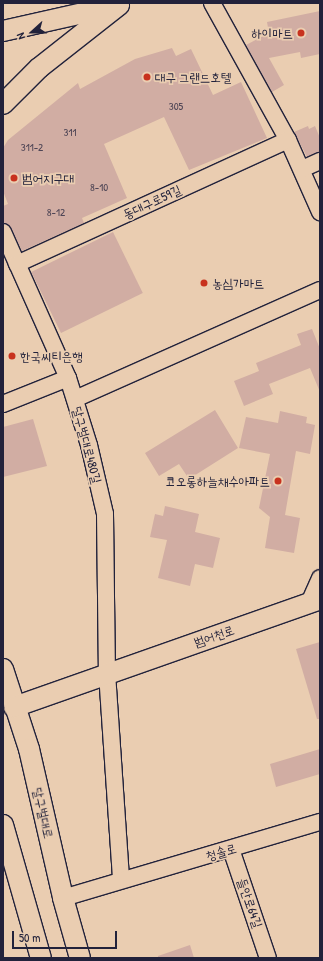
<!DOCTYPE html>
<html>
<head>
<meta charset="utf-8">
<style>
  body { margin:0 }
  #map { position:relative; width:323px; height:961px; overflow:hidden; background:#eacdb1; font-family:"Patrick Hand","Poor Story",sans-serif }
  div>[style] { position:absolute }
  .building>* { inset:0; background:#d1ada3; transform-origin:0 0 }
  .roads { filter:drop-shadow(1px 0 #22223b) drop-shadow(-1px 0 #22223b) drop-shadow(0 1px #22223b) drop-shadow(0 -1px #22223b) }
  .minor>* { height:16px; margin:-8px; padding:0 8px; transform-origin:8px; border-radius:8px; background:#eacdb1 }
  .major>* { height:20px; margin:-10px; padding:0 10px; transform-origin:10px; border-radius:10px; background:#eacdb1 }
  .dots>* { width:11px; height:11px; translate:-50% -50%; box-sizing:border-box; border:2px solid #eacdb1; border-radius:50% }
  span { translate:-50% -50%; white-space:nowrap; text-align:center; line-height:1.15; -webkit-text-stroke:3.5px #eacdb1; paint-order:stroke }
  .number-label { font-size:11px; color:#4e4555 }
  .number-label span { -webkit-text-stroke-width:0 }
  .poi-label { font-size:13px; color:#22223b }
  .right { translate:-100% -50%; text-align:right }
  .left { translate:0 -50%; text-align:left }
  .street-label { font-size:13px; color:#22223b }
  .frame { position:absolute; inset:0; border:4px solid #22223b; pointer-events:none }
  .north { position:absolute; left:12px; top:12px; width:40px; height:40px; -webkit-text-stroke:3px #eacdb1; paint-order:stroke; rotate:249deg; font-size:11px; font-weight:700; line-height:16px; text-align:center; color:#22223b }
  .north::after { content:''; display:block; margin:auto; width:14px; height:18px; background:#22223b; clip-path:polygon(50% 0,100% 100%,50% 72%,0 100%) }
  .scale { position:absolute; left:12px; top:931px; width:105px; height:18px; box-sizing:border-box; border:2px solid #22223b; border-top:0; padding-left:5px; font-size:12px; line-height:14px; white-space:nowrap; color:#22223b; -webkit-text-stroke:3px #eacdb1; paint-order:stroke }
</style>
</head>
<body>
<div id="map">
  <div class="building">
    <i style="clip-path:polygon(320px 11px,320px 54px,301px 58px,300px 52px,269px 58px,284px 85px,272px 92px,246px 45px,269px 33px,267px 22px)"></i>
    <i style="clip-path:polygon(172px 48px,176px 56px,191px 49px,213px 95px,241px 82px,267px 138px,189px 170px,164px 117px,104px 144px,127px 198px,82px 218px,84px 223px,22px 251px,11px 228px,3px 223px,3px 206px,8px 204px,3px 191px,3px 148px,8px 140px,78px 83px,80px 89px,135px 59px)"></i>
    <i style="clip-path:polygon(308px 126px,309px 129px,315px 126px,320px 138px,320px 152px,307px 157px,294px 132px)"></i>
    <i style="left:113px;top:232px;width:68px;height:91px;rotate:64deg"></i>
    <i style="clip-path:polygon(312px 329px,320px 349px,320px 392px,310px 368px,269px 384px,273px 394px,244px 406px,234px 381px,259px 371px,256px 363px,301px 345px,297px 334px)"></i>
    <i style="clip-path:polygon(215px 410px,238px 448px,189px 479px,179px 464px,159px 476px,145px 453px)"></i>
    <i style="clip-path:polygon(280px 411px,307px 417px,306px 423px,315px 425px,310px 454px,296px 451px,285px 515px,300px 518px,294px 553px,265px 548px,270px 517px,259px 508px,270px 454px,239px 448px,246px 417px,278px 423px)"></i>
    <i style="clip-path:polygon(33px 419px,47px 466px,3px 477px,3px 427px)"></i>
    <i style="clip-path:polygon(165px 506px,199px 514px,195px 532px,220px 538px,213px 568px,195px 564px,190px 586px,158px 578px,167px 540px,150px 537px,155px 514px,163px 516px)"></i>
    <i style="clip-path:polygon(320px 642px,320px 719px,317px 719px,296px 649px)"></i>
    <i style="clip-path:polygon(320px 749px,320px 774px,276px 787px,270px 764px)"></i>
    <i style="clip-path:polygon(190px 945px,194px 958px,158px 958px,158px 956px)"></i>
  </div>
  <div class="roads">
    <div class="minor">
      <i style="left:212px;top:3px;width:157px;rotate:61deg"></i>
      <i style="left:288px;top:140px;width:79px;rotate:66deg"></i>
      <i style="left:302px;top:169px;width:20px;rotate:-24deg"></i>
      <i style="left:3px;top:232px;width:160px;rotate:66deg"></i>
      <i style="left:68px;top:378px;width:70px;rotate:72.6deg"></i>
      <i style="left:89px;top:445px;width:71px;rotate:76.9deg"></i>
      <i style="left:105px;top:514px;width:159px;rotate:89.3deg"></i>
      <i style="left:107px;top:673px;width:207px;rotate:86.1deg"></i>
      <i style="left:17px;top:264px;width:298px;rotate:-24.6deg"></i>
      <i style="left:75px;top:399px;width:268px;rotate:-24deg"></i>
      <i style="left:3px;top:404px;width:70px;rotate:-21.8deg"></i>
      <i style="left:309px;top:603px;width:27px;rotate:-66deg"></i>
      <i style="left:231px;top:849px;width:115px;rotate:71.3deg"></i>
      <i style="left:63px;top:898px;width:268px;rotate:-16.5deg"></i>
    </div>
    <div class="major">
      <i style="left:3px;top:31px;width:114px;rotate:-12.7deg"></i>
      <i style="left:3px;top:104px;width:51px;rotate:-45deg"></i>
      <i style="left:39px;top:68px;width:102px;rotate:-38.2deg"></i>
      <i style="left:3px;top:669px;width:84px;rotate:72deg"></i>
      <i style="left:29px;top:749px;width:153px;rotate:77.1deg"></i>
      <i style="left:63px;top:898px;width:62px;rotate:74.2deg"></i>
      <i style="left:14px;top:707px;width:324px;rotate:-19.4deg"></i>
      <i style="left:3px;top:825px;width:138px;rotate:74.1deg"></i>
    </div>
  </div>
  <div class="dots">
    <i style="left:301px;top:33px;background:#c8321e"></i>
    <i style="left:147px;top:77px;background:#c8321e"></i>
    <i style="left:14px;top:178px;background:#c8321e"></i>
    <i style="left:204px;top:283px;background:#c8321e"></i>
    <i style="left:12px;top:356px;background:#c8321e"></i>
    <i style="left:278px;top:481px;background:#c8321e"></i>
  </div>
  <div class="number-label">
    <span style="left:176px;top:106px">305</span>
    <span style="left:70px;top:132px">311</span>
    <span style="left:32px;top:147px">311-2</span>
    <span style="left:99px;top:187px">8-10</span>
    <span style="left:56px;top:212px">8-12</span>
  </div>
  <div class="poi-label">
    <span class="right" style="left:293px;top:33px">하이마트</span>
    <span class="left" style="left:155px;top:77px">대구 그랜드호텔</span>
    <span class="left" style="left:22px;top:178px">범어지구대</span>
    <span class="left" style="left:212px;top:283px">농심가마트</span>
    <span class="left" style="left:20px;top:356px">한국씨티은행</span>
    <span class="right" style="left:270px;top:481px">코오롱하늘채수아파트</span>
  </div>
  <div class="street-label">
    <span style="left:152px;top:202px;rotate:-25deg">동대구로59길</span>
    <span style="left:87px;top:445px;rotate:75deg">달구벌대로480길</span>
    <span style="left:214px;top:636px;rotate:-19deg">범어천로</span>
    <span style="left:43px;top:813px;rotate:77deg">달구벌대로</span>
    <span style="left:221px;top:852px;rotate:-16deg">청솔로</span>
    <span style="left:250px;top:903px;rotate:71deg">들안로64길</span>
  </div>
  <div class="frame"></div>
  <div class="north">N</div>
  <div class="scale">50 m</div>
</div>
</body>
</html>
